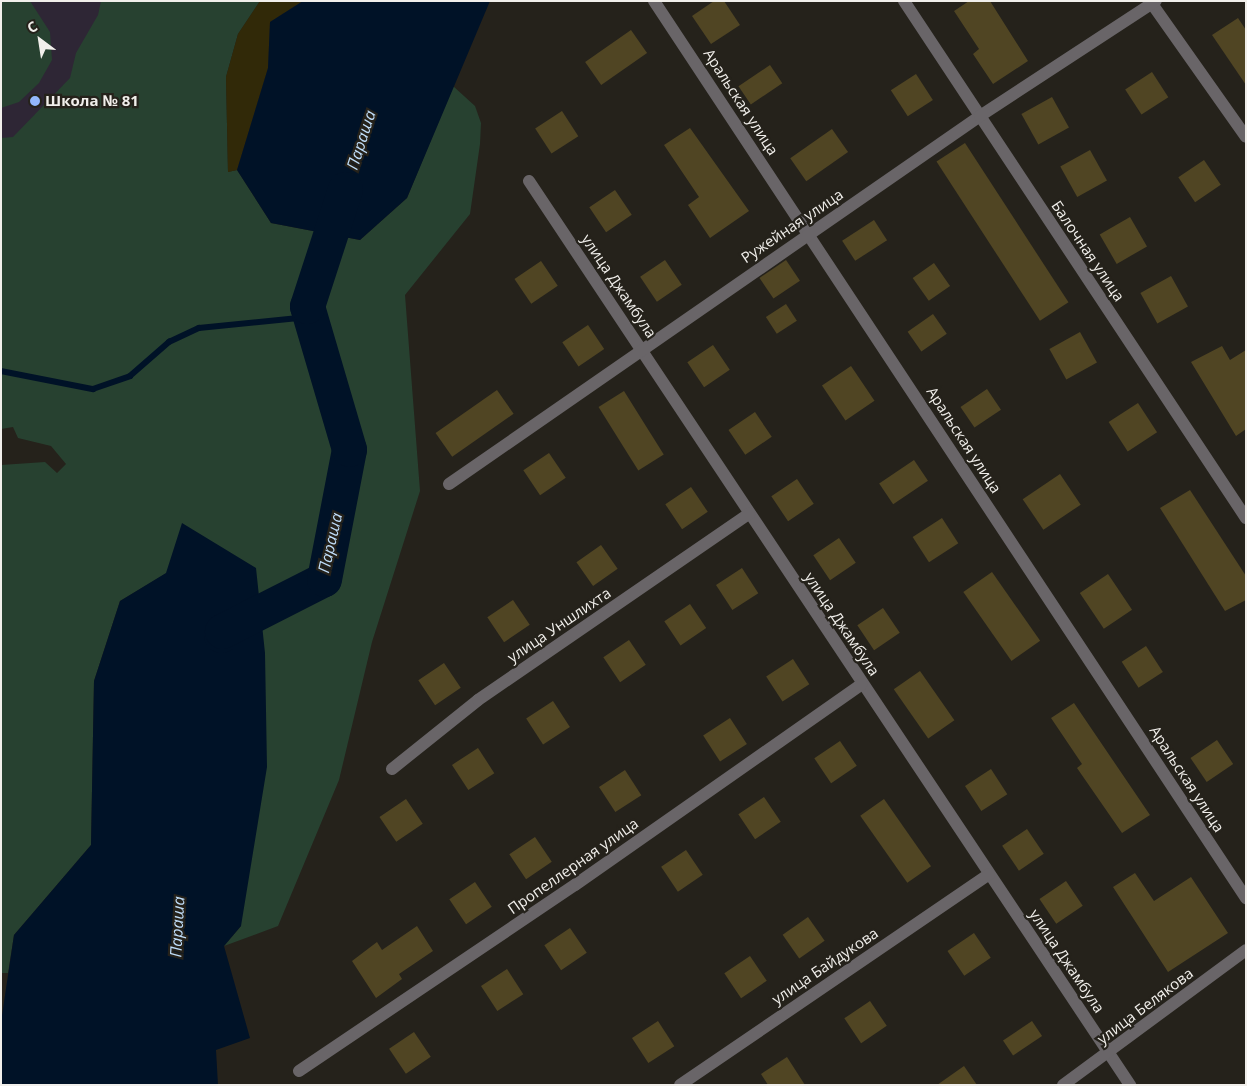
<!DOCTYPE html>
<html>
<head>
<meta charset="utf-8">
<style>
  body { margin:0 }
  #map { position:relative; width:1247px; height:1086px; overflow:hidden; background:#25221b; font-family:"Open Sans",sans-serif }
  div>[style] { position:absolute }
  .industrial>* { inset:0; background:#2e2635 }
  .green>* { inset:0; background:#274130 }
  .sand>* { inset:0; background:#312908 }
  .water>* { inset:0; background:#001227 }
  .stream>* { height:5.5px; margin:-2.75px; padding:0 2.75px; transform-origin:2.75px; border-radius:2.75px; background:#001227 }
  .river>* { height:35px; margin:-17.5px; padding:0 17.5px; transform-origin:17.5px; border-radius:17.5px; background:#001227 }
  .building>* { inset:0; background:#504523; transform-origin:0 0 }
  .street>* { height:12px; margin:-6px; padding:0 6px; transform-origin:6px; border-radius:6px; background:#696568 }
  .dots>* { width:14px; height:14px; translate:-50% -50%; box-sizing:border-box; border:2px solid #25221b; border-radius:50% }
  span { translate:-50% -50%; white-space:nowrap; text-align:center; line-height:1.15; -webkit-text-stroke:4.5px #25221b; paint-order:stroke }
  .poi-label { font-size:15px; color:#f1efeb; font-weight:700 }
  .left { translate:0 -50%; text-align:left }
  .street-label { font-size:15px; color:#f1efeb }
  .water-label { font-size:16px; color:#bfddf9; font-style:italic }
  .frame { position:absolute; inset:0; border:2px solid #f1efeb; pointer-events:none }
  .north { position:absolute; left:15px; top:15px; width:50px; height:50px; -webkit-text-stroke:4px #25221b; paint-order:stroke; rotate:329deg; font-size:14px; font-weight:700; line-height:20px; text-align:center; color:#f1efeb }
  .north::after { content:''; display:block; margin:auto; width:18px; height:22px; background:#f1efeb; clip-path:polygon(50% 0,100% 100%,50% 72%,0 100%) }
</style>
</head>
<body>
<div id="map">
  <div class="industrial">
    <i style="clip-path:polygon(1px 1px,138px 1px,1px 201px)"></i>
  </div>
  <div class="green">
    <i style="clip-path:polygon(1px 1px,30px 1px,50px 32px,52px 60px,39px 83px,19px 102px,1px 108px)"></i>
    <i style="clip-path:polygon(101px 1px,260px 1px,238px 34px,226px 77px,228px 172px,237px 170px,271px 223px,360px 240px,407px 198px,453px 86px,475px 106px,481px 123px,480px 144px,470px 214px,405px 295px,420px 491px,372px 642px,339px 780px,278px 926px,224px 946px,241px 926px,167px 573px,120px 601px,94px 681px,91px 845px,14px 935px,8px 973px,1px 973px,1px 465px,45px 462px,57px 473px,66px 464px,51px 446px,18px 438px,13px 427px,1px 429px,1px 138px,13px 137px,70px 78px,76px 53px,98px 15px)"></i>
  </div>
  <div class="sand">
    <i style="clip-path:polygon(260px 1px,303px 1px,270px 22px,268px 68px,237px 170px,228px 172px,226px 77px,238px 34px)"></i>
  </div>
  <div class="water">
    <i style="clip-path:polygon(303px 1px,490px 1px,407px 198px,360px 240px,271px 223px,237px 170px,268px 68px,270px 22px)"></i>
    <i style="clip-path:polygon(182px 523px,256px 568px,265px 653px,267px 767px,241px 926px,224px 946px,250px 1038px,216px 1050px,218px 1085px,1px 1085px,1px 1022px,14px 935px,91px 845px,94px 681px,120px 601px,166px 573px)"></i>
  </div>
  <div class="stream">
    <i style="left:1px;top:371px;width:94px;rotate:11.1deg"></i>
    <i style="left:93px;top:389px;width:39px;rotate:-19deg"></i>
    <i style="left:130px;top:376px;width:52px;rotate:-41.1deg"></i>
    <i style="left:169px;top:342px;width:33px;rotate:-25deg"></i>
    <i style="left:199px;top:328px;width:112px;rotate:-5.7deg"></i>
  </div>
  <div class="river">
    <i style="left:221px;top:635px;width:4px;rotate:-76deg"></i>
    <i style="left:222px;top:631px;width:114px;rotate:-27deg"></i>
    <i style="left:324px;top:579px;width:132px;rotate:-79.1deg"></i>
    <i style="left:349px;top:449px;width:149px;rotate:-106.4deg"></i>
    <i style="left:307px;top:306px;width:123px;rotate:-72deg"></i>
  </div>
  <div class="building">
    <i style="clip-path:polygon(714px 1px,724px 1px,740px 25px,711px 44px,692px 16px)"></i>
    <i style="clip-path:polygon(969px 1px,990px 1px,1028px 61px,993px 84px,973px 54px,979px 49px,954px 11px)"></i>
    <i style="clip-path:polygon(1238px 18px,1246px 30px,1246px 85px,1212px 35px)"></i>
    <i style="left:631px;top:30px;width:28px;height:56px;rotate:55deg"></i>
    <i style="left:770px;top:65px;width:22px;height:38px;rotate:56deg"></i>
    <i style="left:1152px;top:72px;width:30px;height:32px;rotate:57deg"></i>
    <i style="left:916px;top:74px;width:31px;height:30px;rotate:57deg"></i>
    <i style="left:1052px;top:97px;width:35px;height:35px;rotate:61deg"></i>
    <i style="left:562px;top:111px;width:30px;height:32px;rotate:57deg"></i>
    <i style="clip-path:polygon(690px 128px,749px 211px,710px 238px,688px 205px,699px 197px,664px 145px)"></i>
    <i style="left:832px;top:129px;width:28px;height:51px;rotate:55deg"></i>
    <i style="left:965px;top:143px;width:190px;height:34px;rotate:57deg"></i>
    <i style="left:1090px;top:150px;width:35px;height:34px;rotate:61deg"></i>
    <i style="left:1204px;top:160px;width:30px;height:31px;rotate:56deg"></i>
    <i style="left:615px;top:190px;width:30px;height:31px;rotate:56deg"></i>
    <i style="left:1130px;top:217px;width:34px;height:35px;rotate:60deg"></i>
    <i style="left:874px;top:220px;width:24px;height:38px;rotate:57deg"></i>
    <i style="left:665px;top:260px;width:30px;height:30px;rotate:56deg"></i>
    <i style="left:786px;top:260px;width:25px;height:32px;rotate:56deg"></i>
    <i style="left:541px;top:261px;width:30px;height:32px;rotate:56deg"></i>
    <i style="left:934px;top:263px;width:28px;height:26px;rotate:55deg"></i>
    <i style="left:1171px;top:276px;width:35px;height:35px;rotate:61deg"></i>
    <i style="left:786px;top:304px;width:20px;height:24px;rotate:57deg"></i>
    <i style="left:933px;top:314px;width:24px;height:31px;rotate:55deg"></i>
    <i style="left:588px;top:325px;width:29px;height:31px;rotate:56deg"></i>
    <i style="left:1080px;top:332px;width:35px;height:35px;rotate:61deg"></i>
    <i style="left:713px;top:345px;width:30px;height:31px;rotate:56deg"></i>
    <i style="clip-path:polygon(1222px 346px,1230px 360px,1246px 350px,1246px 429px,1236px 436px,1191px 362px)"></i>
    <i style="left:851px;top:366px;width:42px;height:35px;rotate:56deg"></i>
    <i style="left:987px;top:389px;width:25px;height:32px;rotate:56deg"></i>
    <i style="left:497px;top:390px;width:29px;height:75px;rotate:55deg"></i>
    <i style="left:624px;top:391px;width:75px;height:30px;rotate:58deg"></i>
    <i style="left:1138px;top:403px;width:35px;height:35px;rotate:57deg"></i>
    <i style="left:755px;top:412px;width:30px;height:32px;rotate:56deg"></i>
    <i style="left:549px;top:453px;width:30px;height:31px;rotate:56deg"></i>
    <i style="left:914px;top:460px;width:25px;height:42px;rotate:56deg"></i>
    <i style="left:1060px;top:474px;width:37px;height:45px;rotate:56deg"></i>
    <i style="left:797px;top:479px;width:30px;height:31px;rotate:56deg"></i>
    <i style="left:691px;top:487px;width:30px;height:31px;rotate:56deg"></i>
    <i style="clip-path:polygon(1190px 490px,1246px 576px,1246px 600px,1225px 611px,1160px 508px)"></i>
    <i style="left:942px;top:518px;width:30px;height:35px;rotate:57deg"></i>
    <i style="left:839px;top:538px;width:30px;height:31px;rotate:56deg"></i>
    <i style="left:601px;top:545px;width:29px;height:30px;rotate:55deg"></i>
    <i style="left:742px;top:568px;width:30px;height:31px;rotate:57deg"></i>
    <i style="left:992px;top:572px;width:84px;height:35px;rotate:55deg"></i>
    <i style="left:1108px;top:574px;width:43px;height:34px;rotate:56deg"></i>
    <i style="left:513px;top:600px;width:30px;height:31px;rotate:56deg"></i>
    <i style="left:690px;top:604px;width:29px;height:31px;rotate:56deg"></i>
    <i style="left:883px;top:608px;width:30px;height:31px;rotate:56deg"></i>
    <i style="left:629px;top:640px;width:30px;height:31px;rotate:56deg"></i>
    <i style="left:1146px;top:646px;width:31px;height:29px;rotate:57deg"></i>
    <i style="left:793px;top:659px;width:30px;height:32px;rotate:57deg"></i>
    <i style="left:444px;top:663px;width:30px;height:31px;rotate:56deg"></i>
    <i style="left:920px;top:671px;width:60px;height:32px;rotate:55deg"></i>
    <i style="left:553px;top:701px;width:31px;height:32px;rotate:57deg"></i>
    <i style="clip-path:polygon(1074px 703px,1150px 815px,1122px 833px,1077px 768px,1082px 764px,1051px 718px)"></i>
    <i style="left:730px;top:718px;width:31px;height:32px;rotate:57deg"></i>
    <i style="left:1217px;top:740px;width:29px;height:32px;rotate:56deg"></i>
    <i style="left:840px;top:741px;width:30px;height:31px;rotate:56deg"></i>
    <i style="left:478px;top:748px;width:30px;height:31px;rotate:57deg"></i>
    <i style="left:991px;top:769px;width:30px;height:31px;rotate:57deg"></i>
    <i style="left:625px;top:770px;width:30px;height:31px;rotate:57deg"></i>
    <i style="left:764px;top:797px;width:30px;height:31px;rotate:56deg"></i>
    <i style="left:406px;top:799px;width:30px;height:32px;rotate:56deg"></i>
    <i style="left:884px;top:799px;width:82px;height:29px;rotate:55deg"></i>
    <i style="left:1027px;top:829px;width:30px;height:30px;rotate:56deg"></i>
    <i style="left:535px;top:837px;width:30px;height:31px;rotate:56deg"></i>
    <i style="left:686px;top:850px;width:30px;height:30px;rotate:56deg"></i>
    <i style="clip-path:polygon(1135px 873px,1154px 901px,1191px 877px,1228px 933px,1168px 972px,1113px 887px)"></i>
    <i style="left:1066px;top:881px;width:30px;height:32px;rotate:56deg"></i>
    <i style="left:475px;top:882px;width:30px;height:31px;rotate:56deg"></i>
    <i style="left:808px;top:917px;width:29px;height:31px;rotate:55deg"></i>
    <i style="clip-path:polygon(417px 926px,433px 951px,399px 974px,402px 979px,376px 998px,352px 961px,377px 942px,382px 950px)"></i>
    <i style="left:570px;top:928px;width:30px;height:31px;rotate:56deg"></i>
    <i style="left:974px;top:933px;width:30px;height:32px;rotate:56deg"></i>
    <i style="left:750px;top:956px;width:30px;height:31px;rotate:56deg"></i>
    <i style="left:507px;top:969px;width:30px;height:31px;rotate:57deg"></i>
    <i style="left:870px;top:1001px;width:30px;height:31px;rotate:56deg"></i>
    <i style="left:658px;top:1021px;width:30px;height:31px;rotate:57deg"></i>
    <i style="left:1032px;top:1021px;width:18px;height:35px;rotate:56deg"></i>
    <i style="left:414px;top:1032px;width:30px;height:30px;rotate:56deg"></i>
    <i style="clip-path:polygon(787px 1057px,805px 1085px,768px 1085px,761px 1074px)"></i>
    <i style="clip-path:polygon(964px 1066px,977px 1085px,937px 1085px)"></i>
  </div>
  <div class="street">
    <i style="left:654px;top:1px;width:1075px;rotate:56.58deg"></i>
    <i style="left:904px;top:1px;width:620px;rotate:56.52deg"></i>
    <i style="left:1150px;top:1px;width:166px;rotate:54.8deg"></i>
    <i style="left:529px;top:181px;width:1086px;rotate:56.38deg"></i>
    <i style="left:449px;top:484px;width:646px;rotate:-34.72deg"></i>
    <i style="left:980px;top:116px;width:210px;rotate:-33.2deg"></i>
    <i style="left:392px;top:769px;width:110px;rotate:-38.7deg"></i>
    <i style="left:478px;top:700px;width:329px;rotate:-34.5deg"></i>
    <i style="left:299px;top:1071px;width:333px;rotate:-34deg"></i>
    <i style="left:575px;top:885px;width:350px;rotate:-35deg"></i>
    <i style="left:680px;top:1085px;width:374px;rotate:-34.3deg"></i>
    <i style="left:1063px;top:1085px;width:227px;rotate:-36.4deg"></i>
  </div>
  <div class="dots">
    <i style="left:35px;top:101px;background:#93b7fd"></i>
  </div>
  <div class="poi-label">
    <span class="left" style="left:45px;top:101px">Школа № 81</span>
  </div>
  <div class="street-label">
    <span style="left:741px;top:102px;rotate:57deg">Аральская улица</span>
    <span style="left:792px;top:226px;rotate:-34deg">Ружейная улица</span>
    <span style="left:1088px;top:251px;rotate:56deg">Балочная улица</span>
    <span style="left:619px;top:286px;rotate:56deg">улица Джамбула</span>
    <span style="left:964px;top:440px;rotate:57deg">Аральская улица</span>
    <span style="left:842px;top:624px;rotate:56deg">улица Джамбула</span>
    <span style="left:559px;top:625px;rotate:-34deg">улица Уншлихта</span>
    <span style="left:1187px;top:779px;rotate:57deg">Аральская улица</span>
    <span style="left:573px;top:866px;rotate:-35deg">Пропеллерная улица</span>
    <span style="left:1067px;top:961px;rotate:56deg">улица Джамбула</span>
    <span style="left:825px;top:966px;rotate:-34deg">улица Байдукова</span>
    <span style="left:1145px;top:1006px;rotate:-37deg">улица Белякова</span>
  </div>
  <div class="water-label">
    <span style="left:361px;top:140px;rotate:-72deg">Параша</span>
    <span style="left:330px;top:543px;rotate:-77deg">Параша</span>
    <span style="left:177px;top:927px;rotate:-87deg">Параша</span>
  </div>
  <div class="frame"></div>
  <div class="north">С</div>
</div>
</body>
</html>
